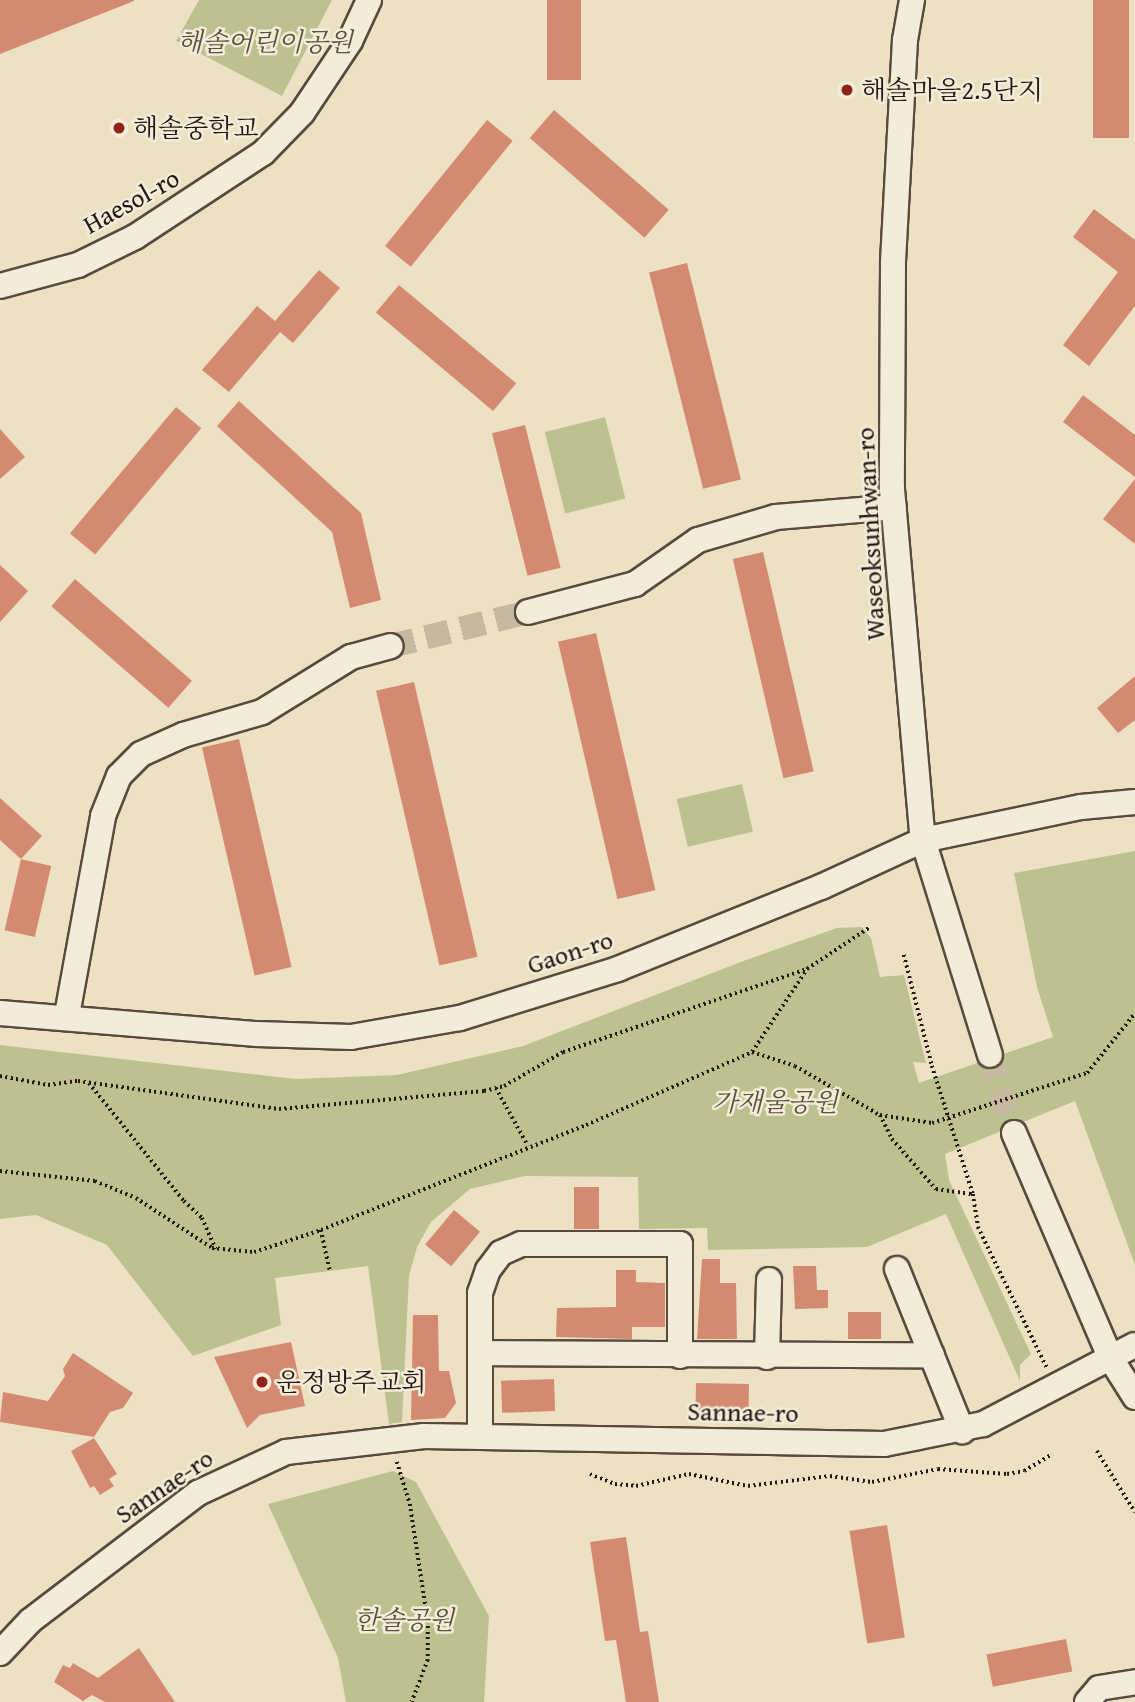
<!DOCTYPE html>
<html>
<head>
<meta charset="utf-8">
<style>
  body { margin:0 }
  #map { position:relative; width:1135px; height:1702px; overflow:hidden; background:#ede1c3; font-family:"Gentium Book Plus","Noto Serif KR",serif }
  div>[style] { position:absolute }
  .green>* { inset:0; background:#bdc190; transform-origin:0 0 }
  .building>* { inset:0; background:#d48a70; transform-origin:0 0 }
  .minor-tunnel>* { height:24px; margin-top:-12px; transform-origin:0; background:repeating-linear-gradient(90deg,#c5b9a0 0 24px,transparent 0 36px) }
  .path>* { height:3.5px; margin-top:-1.75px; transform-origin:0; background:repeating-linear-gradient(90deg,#261712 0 2px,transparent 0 5.5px) }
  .roads { filter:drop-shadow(2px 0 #584a3e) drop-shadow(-2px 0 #584a3e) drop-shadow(0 2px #584a3e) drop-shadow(0 -2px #584a3e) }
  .minor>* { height:24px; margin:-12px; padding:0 12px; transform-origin:12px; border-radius:12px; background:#f3ecd8 }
  .path-bridge>* { height:3.5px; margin-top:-1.75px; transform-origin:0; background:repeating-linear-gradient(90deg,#261712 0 2px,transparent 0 5.5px) }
  .dots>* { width:19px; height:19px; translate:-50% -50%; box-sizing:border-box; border:4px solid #f3ecd8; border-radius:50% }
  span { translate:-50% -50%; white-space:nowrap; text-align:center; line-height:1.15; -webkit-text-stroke:5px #f3ecd8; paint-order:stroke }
  .park-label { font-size:26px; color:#5b523e; font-style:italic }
  .poi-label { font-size:26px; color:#261712 }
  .left { translate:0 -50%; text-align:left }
  .street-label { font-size:26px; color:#261712 }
</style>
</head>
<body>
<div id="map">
  <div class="green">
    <i style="clip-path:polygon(199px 0,332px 0,282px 96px,176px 41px)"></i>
    <i style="left:605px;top:417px;width:84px;height:62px;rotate:76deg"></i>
    <i style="left:742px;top:784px;width:49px;height:67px;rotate:77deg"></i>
    <i style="clip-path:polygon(1135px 851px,1135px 1265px,1075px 1101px,945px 1154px,949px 1180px,1031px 1354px,1020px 1365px,1020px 1381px,946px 1214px,867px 1247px,708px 1250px,707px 1228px,639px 1229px,638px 1177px,525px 1176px,470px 1189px,431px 1222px,417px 1247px,409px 1276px,402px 1422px,389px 1424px,368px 1266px,275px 1278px,281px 1325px,193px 1356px,107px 1245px,36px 1215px,0 1219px,0 1045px,295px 1079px,397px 1075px,523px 1046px,746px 960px,837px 928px,862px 927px,871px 938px,880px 977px,904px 975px,926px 1063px,913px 1062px,919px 1083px,1053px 1037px,1037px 987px,1014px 873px)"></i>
    <i style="clip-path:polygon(393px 1471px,416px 1482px,489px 1616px,484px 1702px,346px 1702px,338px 1658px,268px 1504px)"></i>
  </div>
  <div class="building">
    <i style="clip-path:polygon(0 0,134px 0,134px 1px,0 54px)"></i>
    <i style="left:547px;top:0;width:34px;height:80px"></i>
    <i style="left:1093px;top:0;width:36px;height:138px"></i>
    <i style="left:554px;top:110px;width:152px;height:37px;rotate:41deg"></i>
    <i style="left:487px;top:120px;width:33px;height:162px;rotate:39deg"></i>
    <i style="clip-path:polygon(1094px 209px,1135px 240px,1135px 306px,1089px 366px,1063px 345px,1118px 272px,1073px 237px)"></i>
    <i style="left:687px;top:263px;width:223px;height:39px;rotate:76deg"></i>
    <i style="clip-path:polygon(319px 270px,340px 288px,293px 343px,280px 332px,229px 392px,202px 370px,257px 306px,275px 321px)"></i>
    <i style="left:399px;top:285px;width:153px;height:36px;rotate:40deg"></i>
    <i style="clip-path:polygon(1083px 395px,1135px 435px,1135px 477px,1063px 422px)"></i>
    <i style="clip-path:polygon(239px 401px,361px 513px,381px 600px,350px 608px,332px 532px,217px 426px)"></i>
    <i style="left:176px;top:407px;width:33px;height:165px;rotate:40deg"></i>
    <i style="left:525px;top:425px;width:147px;height:34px;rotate:76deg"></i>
    <i style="clip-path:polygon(0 429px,25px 457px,0 479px)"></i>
    <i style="clip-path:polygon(1135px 479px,1135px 544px,1103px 519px)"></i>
    <i style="left:763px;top:552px;width:225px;height:31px;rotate:77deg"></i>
    <i style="clip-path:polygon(0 565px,28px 591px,0 622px)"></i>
    <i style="left:75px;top:579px;width:155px;height:36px;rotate:41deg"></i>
    <i style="left:596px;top:633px;width:264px;height:39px;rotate:77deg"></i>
    <i style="clip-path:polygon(1135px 676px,1135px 720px,1118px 733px,1097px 708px)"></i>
    <i style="left:414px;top:682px;width:282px;height:39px;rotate:77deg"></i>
    <i style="left:239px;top:739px;width:234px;height:38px;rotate:77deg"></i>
    <i style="clip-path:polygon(0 798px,42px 836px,21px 859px,0 840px)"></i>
    <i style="left:21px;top:859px;width:31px;height:73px;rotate:13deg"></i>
    <i style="left:574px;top:1187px;width:25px;height:42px"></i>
    <i style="left:454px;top:1210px;width:34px;height:45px;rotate:40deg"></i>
    <i style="clip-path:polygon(702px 1259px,720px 1259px,720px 1283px,736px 1283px,737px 1339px,697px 1339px)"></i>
    <i style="clip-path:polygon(793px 1266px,816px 1266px,817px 1290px,828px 1290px,828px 1308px,795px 1309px)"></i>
    <i style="clip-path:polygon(616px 1270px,636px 1270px,636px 1282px,665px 1283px,665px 1327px,632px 1327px,632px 1339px,556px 1337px,557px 1308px,616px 1307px)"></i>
    <i style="left:848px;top:1312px;width:33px;height:27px"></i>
    <i style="clip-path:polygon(413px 1315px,438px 1315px,439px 1371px,449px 1371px,456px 1403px,445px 1418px,411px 1420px)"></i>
    <i style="clip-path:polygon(291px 1342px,305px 1406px,260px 1415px,247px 1428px,214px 1357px)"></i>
    <i style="clip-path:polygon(73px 1353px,133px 1393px,123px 1408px,110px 1412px,94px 1437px,0 1422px,3px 1392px,48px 1401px,65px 1376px,63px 1369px)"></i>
    <i style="left:554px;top:1379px;width:32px;height:53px;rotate:88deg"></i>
    <i style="left:696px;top:1383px;width:53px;height:32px;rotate:1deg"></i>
    <i style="clip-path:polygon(94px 1438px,117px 1474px,109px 1479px,114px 1486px,100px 1495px,94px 1486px,90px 1488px,71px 1451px)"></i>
    <i style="left:887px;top:1525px;width:114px;height:38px;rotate:81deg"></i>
    <i style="clip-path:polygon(626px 1537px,640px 1632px,648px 1631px,659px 1702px,626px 1702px,616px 1640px,605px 1641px,590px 1542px)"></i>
    <i style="left:1066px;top:1639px;width:33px;height:81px;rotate:79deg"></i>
    <i style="clip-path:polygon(139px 1648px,175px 1702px,105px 1702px,92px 1695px,83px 1701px,54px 1682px,63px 1665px,70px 1668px,73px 1663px,98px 1678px)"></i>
  </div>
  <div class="minor-tunnel">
    <i style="left:391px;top:646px;width:141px;rotate:-13.9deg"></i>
    <i style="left:990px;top:1055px;width:82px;rotate:72.9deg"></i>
  </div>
  <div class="path">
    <i style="left:904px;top:955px;width:114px;rotate:75.8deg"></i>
    <i style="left:932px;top:1066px;width:134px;rotate:72.2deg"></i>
    <i style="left:973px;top:1194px;width:33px;rotate:81deg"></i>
    <i style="left:978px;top:1227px;width:157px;rotate:63.9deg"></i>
    <i style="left:752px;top:1052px;width:45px;rotate:18deg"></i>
    <i style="left:795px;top:1066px;width:98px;rotate:30deg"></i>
    <i style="left:880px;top:1115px;width:53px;rotate:8.7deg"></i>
    <i style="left:1087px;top:1073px;width:77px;rotate:-51.3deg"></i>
    <i style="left:0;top:1076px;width:49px;rotate:10.6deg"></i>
    <i style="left:48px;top:1085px;width:30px;rotate:-8deg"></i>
    <i style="left:78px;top:1081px;width:203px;rotate:7.9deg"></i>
    <i style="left:279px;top:1109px;width:206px;rotate:-5deg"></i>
    <i style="left:484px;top:1091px;width:21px;rotate:-14deg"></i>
    <i style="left:504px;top:1086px;width:68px;rotate:-30deg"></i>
    <i style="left:563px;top:1052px;width:258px;rotate:-18.8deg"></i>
    <i style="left:89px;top:1083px;width:151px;rotate:51.2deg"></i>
    <i style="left:184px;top:1201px;width:25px;rotate:43deg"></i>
    <i style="left:202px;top:1218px;width:34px;rotate:66deg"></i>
    <i style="left:496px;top:1088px;width:66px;rotate:61.1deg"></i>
    <i style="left:880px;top:1115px;width:27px;rotate:63deg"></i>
    <i style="left:892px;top:1139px;width:67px;rotate:48.7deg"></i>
    <i style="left:936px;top:1189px;width:37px;rotate:8deg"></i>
    <i style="left:0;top:1171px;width:96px;rotate:6deg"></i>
    <i style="left:95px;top:1181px;width:44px;rotate:22.5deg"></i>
    <i style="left:136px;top:1198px;width:91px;rotate:33.3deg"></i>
    <i style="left:212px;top:1248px;width:42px;rotate:5.4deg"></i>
    <i style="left:254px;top:1252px;width:71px;rotate:-18.2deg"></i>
    <i style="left:321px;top:1230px;width:285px;rotate:-21.6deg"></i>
    <i style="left:586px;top:1125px;width:181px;rotate:-23.7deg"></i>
    <i style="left:752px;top:1052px;width:100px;rotate:-56.5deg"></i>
    <i style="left:807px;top:969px;width:76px;rotate:-33.7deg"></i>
    <i style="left:321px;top:1230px;width:42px;rotate:77.6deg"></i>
    <i style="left:1097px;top:1451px;width:72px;rotate:58.1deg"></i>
    <i style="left:397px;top:1462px;width:44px;rotate:72.8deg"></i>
    <i style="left:410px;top:1504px;width:118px;rotate:81.3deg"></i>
    <i style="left:428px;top:1621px;width:39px;rotate:90deg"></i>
    <i style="left:428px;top:1660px;width:45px;rotate:110.9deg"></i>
    <i style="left:590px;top:1474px;width:27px;rotate:22deg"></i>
    <i style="left:615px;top:1484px;width:21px;rotate:5deg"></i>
    <i style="left:636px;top:1486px;width:54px;rotate:-12.8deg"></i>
    <i style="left:689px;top:1474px;width:60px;rotate:11.5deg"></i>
    <i style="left:748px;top:1486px;width:83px;rotate:-7deg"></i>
    <i style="left:830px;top:1476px;width:42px;rotate:8.1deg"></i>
    <i style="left:872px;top:1482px;width:67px;rotate:-11.1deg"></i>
    <i style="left:938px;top:1469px;width:69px;rotate:4.1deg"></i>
    <i style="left:1007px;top:1474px;width:17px;rotate:-10deg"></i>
    <i style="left:1024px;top:1471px;width:33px;rotate:-31deg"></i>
  </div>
  <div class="roads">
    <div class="minor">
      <i style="left:912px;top:0;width:41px;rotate:99.9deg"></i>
      <i style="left:905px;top:40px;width:224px;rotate:93.1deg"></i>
      <i style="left:893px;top:264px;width:225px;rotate:90.3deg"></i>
      <i style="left:892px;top:489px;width:352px;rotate:85deg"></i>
      <i style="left:923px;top:840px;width:225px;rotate:72.7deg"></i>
      <i style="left:0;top:286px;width:81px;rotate:-15.1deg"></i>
      <i style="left:78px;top:265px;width:64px;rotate:-26.2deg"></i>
      <i style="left:135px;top:237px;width:153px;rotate:-33.3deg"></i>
      <i style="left:263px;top:153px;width:56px;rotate:-45.7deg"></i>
      <i style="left:302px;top:113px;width:87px;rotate:-56.3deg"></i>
      <i style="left:350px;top:41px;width:45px;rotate:-65.1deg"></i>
      <i style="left:528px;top:612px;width:111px;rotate:-14.7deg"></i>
      <i style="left:635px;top:584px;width:77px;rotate:-34.9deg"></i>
      <i style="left:698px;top:540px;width:81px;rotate:-16.4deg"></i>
      <i style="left:776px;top:517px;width:118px;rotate:-4.8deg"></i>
      <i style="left:0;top:1013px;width:258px;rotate:4.7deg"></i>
      <i style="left:257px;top:1034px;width:94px;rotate:1.8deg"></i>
      <i style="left:351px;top:1037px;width:111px;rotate:-9.9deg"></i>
      <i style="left:460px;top:1018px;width:165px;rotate:-17.2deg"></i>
      <i style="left:618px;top:969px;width:219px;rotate:-22deg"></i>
      <i style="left:821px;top:887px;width:112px;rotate:-24.7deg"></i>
      <i style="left:923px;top:840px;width:161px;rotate:-11.8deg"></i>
      <i style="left:1081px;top:807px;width:54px;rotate:-5.3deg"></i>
      <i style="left:67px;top:1015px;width:202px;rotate:-79.7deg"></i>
      <i style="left:103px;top:816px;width:43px;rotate:-68.2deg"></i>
      <i style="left:119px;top:776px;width:31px;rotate:-45deg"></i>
      <i style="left:141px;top:754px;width:46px;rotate:-24.3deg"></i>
      <i style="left:183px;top:735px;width:82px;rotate:-16.2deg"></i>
      <i style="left:262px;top:712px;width:105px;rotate:-31.7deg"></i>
      <i style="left:351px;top:657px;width:41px;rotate:-15.4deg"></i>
      <i style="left:1014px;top:1133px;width:246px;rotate:66.8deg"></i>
      <i style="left:1111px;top:1359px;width:45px;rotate:57.7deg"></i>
      <i style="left:897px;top:1269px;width:175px;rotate:68.1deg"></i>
      <i style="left:480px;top:1353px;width:452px;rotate:0.3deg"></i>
      <i style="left:767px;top:1357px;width:77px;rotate:-88.5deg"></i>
      <i style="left:480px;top:1437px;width:144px;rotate:-90deg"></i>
      <i style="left:480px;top:1293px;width:24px;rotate:-71deg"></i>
      <i style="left:488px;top:1270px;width:21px;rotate:-53deg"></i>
      <i style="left:501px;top:1253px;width:22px;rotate:-24deg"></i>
      <i style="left:521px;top:1244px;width:159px"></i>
      <i style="left:680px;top:1244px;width:112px;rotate:90deg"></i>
      <i style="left:0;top:1653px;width:44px;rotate:-46.8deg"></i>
      <i style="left:30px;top:1621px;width:211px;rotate:-37.3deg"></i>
      <i style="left:198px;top:1493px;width:97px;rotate:-25deg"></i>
      <i style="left:286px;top:1452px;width:139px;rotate:-6.6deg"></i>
      <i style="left:424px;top:1436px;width:460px;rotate:1deg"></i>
      <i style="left:884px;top:1444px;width:101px;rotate:-11.4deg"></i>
      <i style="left:983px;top:1424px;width:171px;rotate:-27.5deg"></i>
      <i style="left:1087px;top:1702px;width:18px;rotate:-49deg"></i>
      <i style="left:1099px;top:1688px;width:36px;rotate:-9deg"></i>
    </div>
  </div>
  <div class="path-bridge">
    <i style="left:932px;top:1123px;width:163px;rotate:-17.9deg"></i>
  </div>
  <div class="dots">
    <i style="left:847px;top:90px;background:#8f2418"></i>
    <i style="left:119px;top:128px;background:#8f2418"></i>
    <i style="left:262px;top:1382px;background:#8f2418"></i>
  </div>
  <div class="park-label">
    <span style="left:265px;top:42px">해솔어린이공원</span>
    <span style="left:775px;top:1102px">가재울공원</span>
    <span style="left:404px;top:1620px">한솔공원</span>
  </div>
  <div class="poi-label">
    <span class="left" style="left:861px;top:90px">해솔마을2.5단지</span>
    <span class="left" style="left:133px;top:128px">해솔중학교</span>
    <span class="left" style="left:276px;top:1382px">운정방주교회</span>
  </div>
  <div class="street-label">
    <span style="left:131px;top:201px;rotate:-29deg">Haesol-ro</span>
    <span style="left:870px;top:534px;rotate:-93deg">Waseoksunhwan-ro</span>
    <span style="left:570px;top:952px;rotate:-18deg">Gaon-ro</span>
    <span style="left:743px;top:1412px;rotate:1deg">Sannae-ro</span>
    <span style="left:164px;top:1486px;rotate:-34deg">Sannae-ro</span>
  </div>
</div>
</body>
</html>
